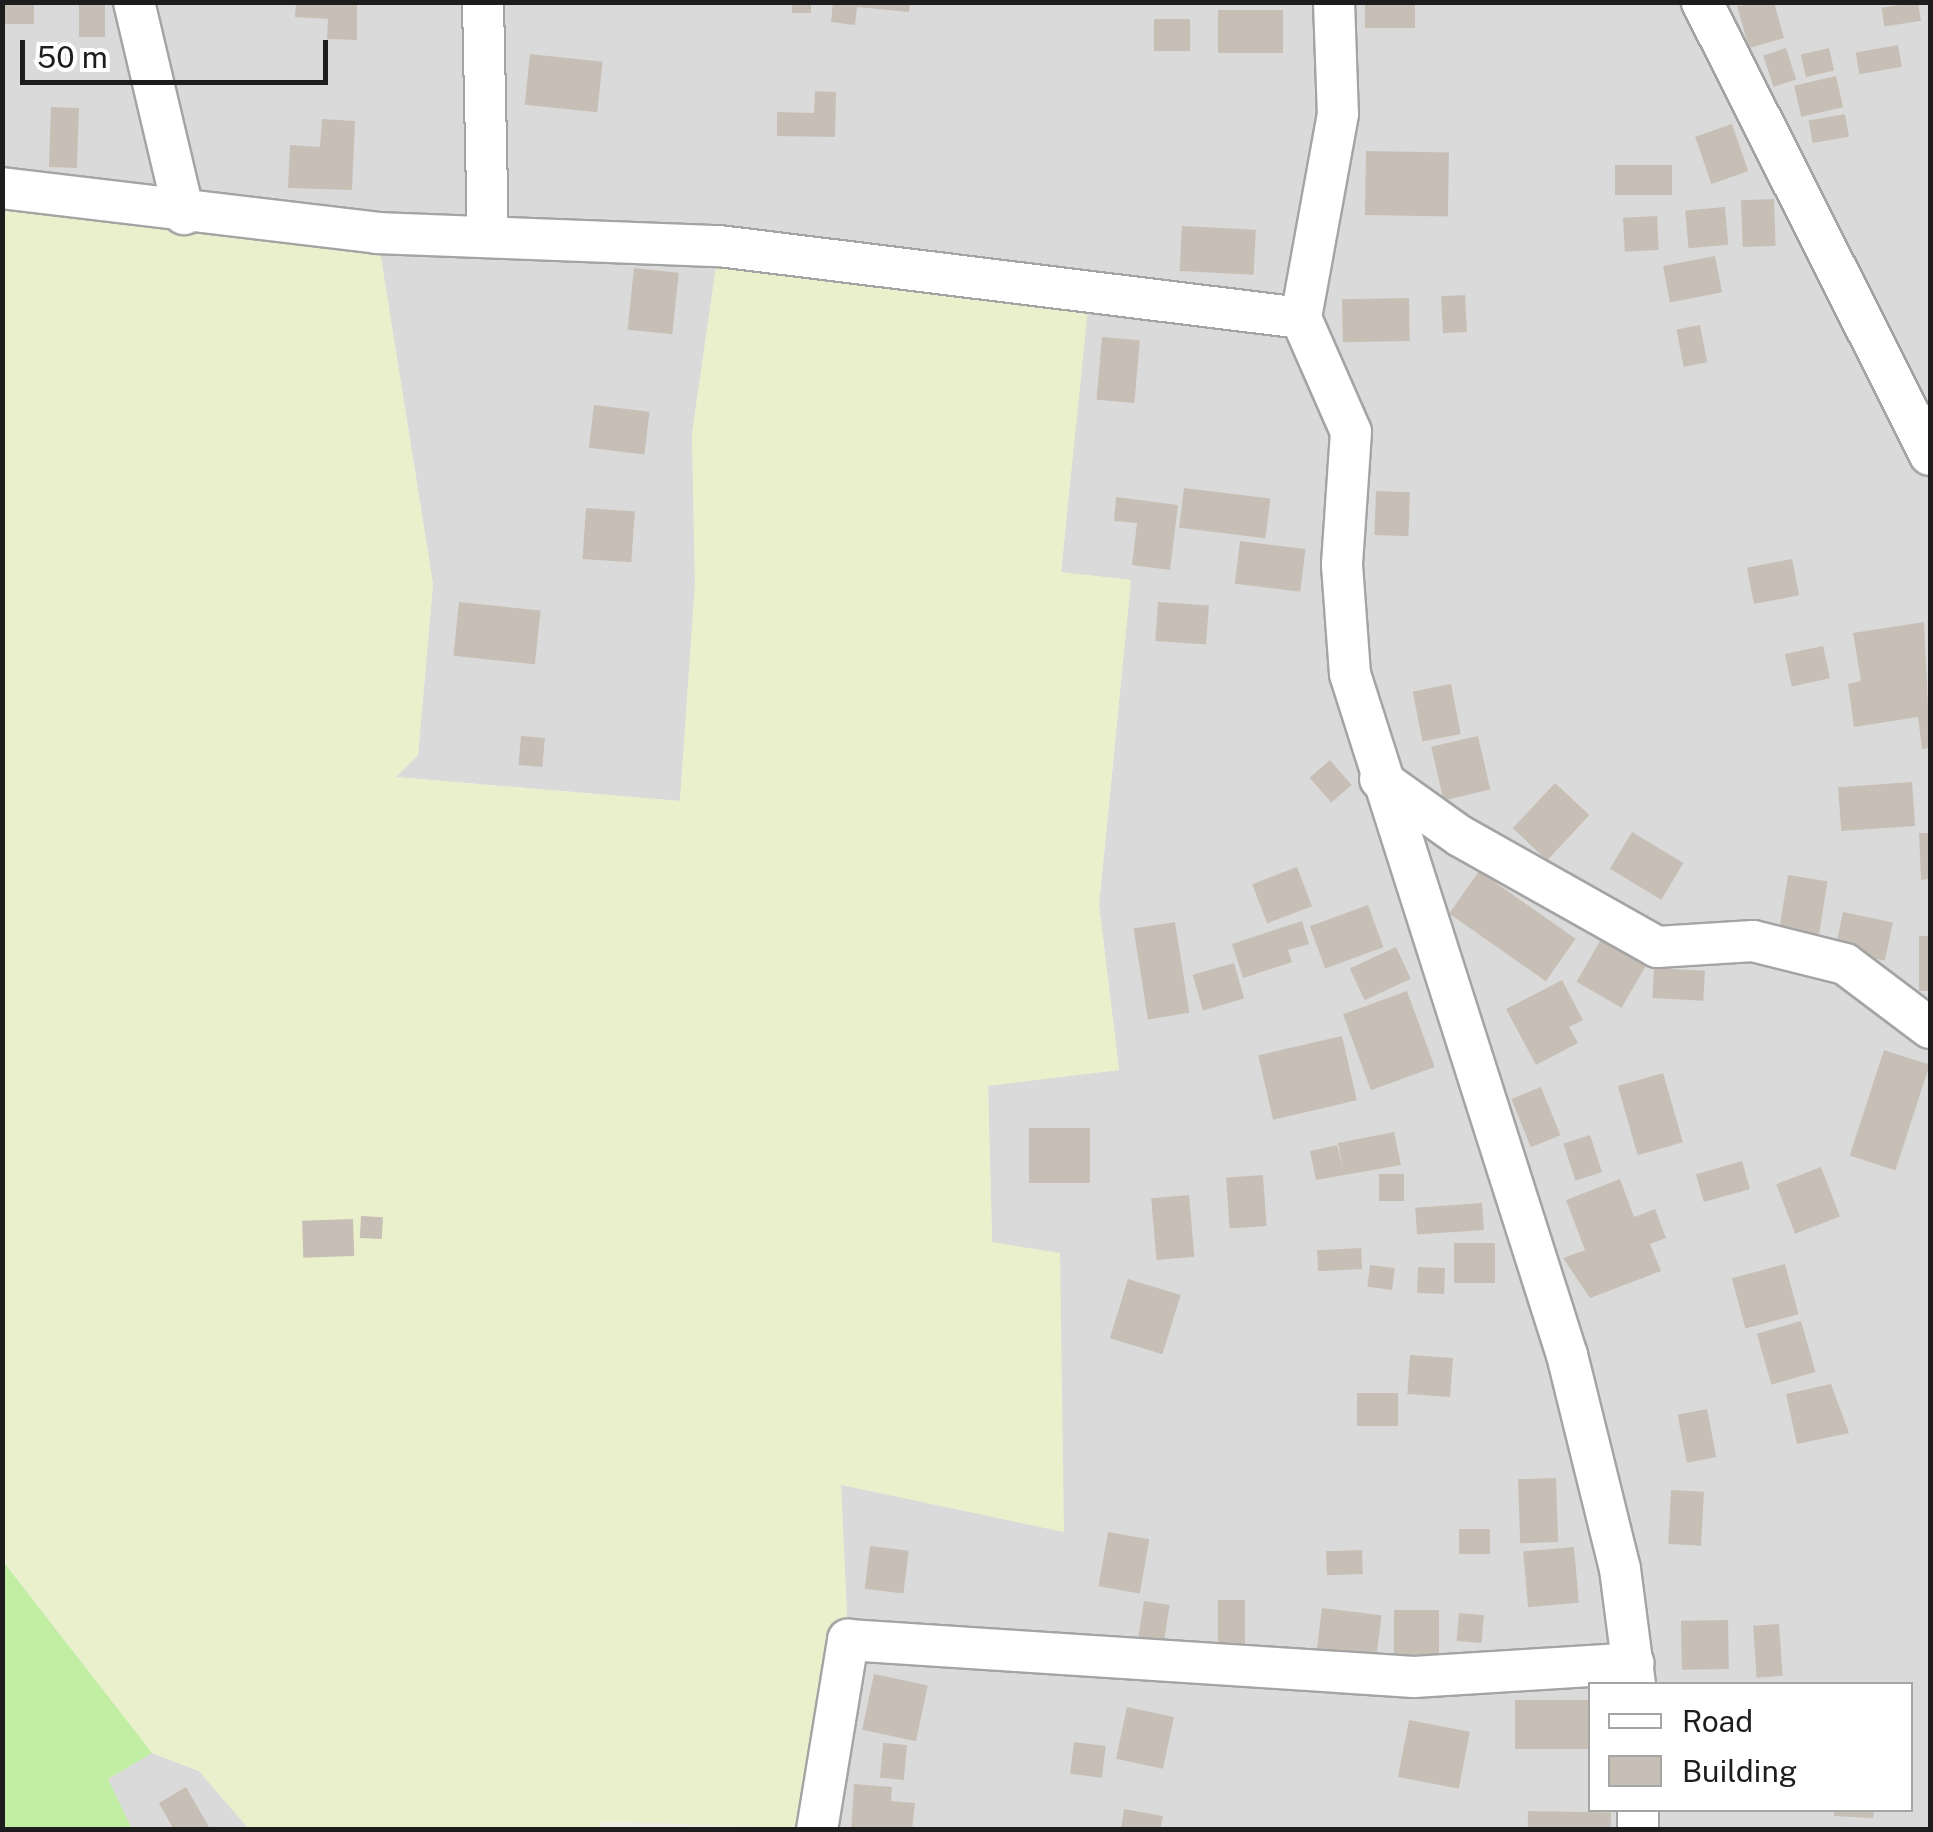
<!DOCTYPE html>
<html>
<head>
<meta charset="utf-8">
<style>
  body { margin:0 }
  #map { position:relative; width:1933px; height:1832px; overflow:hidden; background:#efece2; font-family:"Public Sans",sans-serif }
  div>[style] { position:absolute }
  .residential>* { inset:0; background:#dbdada }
  .farmland>* { inset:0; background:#eaf0cb }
  .grass>* { inset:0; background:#c1eea3 }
  .building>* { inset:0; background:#c7bfb5; transform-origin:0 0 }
  .roads { filter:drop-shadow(2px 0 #a4a4a4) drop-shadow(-2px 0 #a4a4a4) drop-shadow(0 2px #a4a4a4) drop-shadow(0 -2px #a4a4a4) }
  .minor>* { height:40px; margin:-20px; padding:0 20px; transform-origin:20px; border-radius:20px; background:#fff }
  span { translate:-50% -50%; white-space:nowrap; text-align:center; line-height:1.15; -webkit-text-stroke:10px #fff; paint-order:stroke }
  .frame { position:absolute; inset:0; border:5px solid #1d1d1d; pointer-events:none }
  .legend { position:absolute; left:1588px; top:1682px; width:325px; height:130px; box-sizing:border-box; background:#fff; border:2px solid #a5a5a5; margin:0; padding:12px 18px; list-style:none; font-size:30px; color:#1d1d1d }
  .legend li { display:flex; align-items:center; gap:20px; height:50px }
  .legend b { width:50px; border:2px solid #a5a5a5 }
  .scale { position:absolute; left:20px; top:40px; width:308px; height:45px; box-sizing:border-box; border:5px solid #1d1d1d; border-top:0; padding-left:12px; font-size:30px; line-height:35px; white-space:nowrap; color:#1d1d1d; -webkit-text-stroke:8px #fff; paint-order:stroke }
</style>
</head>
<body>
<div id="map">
  <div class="residential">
    <i style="clip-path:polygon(evenodd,3px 3px,1930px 3px,1930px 1829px,817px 1829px,848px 1640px,841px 1484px,1064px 1532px,992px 1242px,988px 1085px,1119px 1070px,1099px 905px,1131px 580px,1061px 573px,1089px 289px,719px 247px,692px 434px,695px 584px,680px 801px,395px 777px,418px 755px,433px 584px,377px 233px,3px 188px,3px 3px,1590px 1684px,1910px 1684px,1910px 1810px,1590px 1810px,1590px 1684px)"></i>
    <i style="clip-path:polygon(152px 1753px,199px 1771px,249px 1829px,132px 1829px,108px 1779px)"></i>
  </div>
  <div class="farmland">
    <i style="clip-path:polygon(3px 188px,377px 233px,433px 584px,418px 755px,396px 777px,680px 801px,695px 584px,692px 434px,719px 246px,1090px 289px,1061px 572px,1131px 580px,1099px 905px,1119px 1070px,988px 1086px,992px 1242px,1060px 1253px,1064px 1532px,841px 1485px,848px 1640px,817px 1829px,601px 1821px,599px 1830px,249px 1829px,199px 1771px,152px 1753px,3px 1560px)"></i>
  </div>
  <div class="grass">
    <i style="clip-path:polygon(2px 1560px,152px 1753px,108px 1779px,132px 1829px,3px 1829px)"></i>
  </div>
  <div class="building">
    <i style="left:2px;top:2px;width:32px;height:22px"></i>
    <i style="left:79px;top:2px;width:26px;height:35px"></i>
    <i style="clip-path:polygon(296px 2px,357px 2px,357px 40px,327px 39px,328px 19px,295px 17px)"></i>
    <i style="left:792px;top:2px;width:19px;height:11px"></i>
    <i style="clip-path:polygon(833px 2px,910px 2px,909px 12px,857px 7px,855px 25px,831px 22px)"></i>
    <i style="left:1365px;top:2px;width:50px;height:26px"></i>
    <i style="clip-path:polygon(1774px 2px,1784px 38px,1749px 48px,1737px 6px)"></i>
    <i style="left:1918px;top:2px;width:19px;height:37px;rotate:81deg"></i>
    <i style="left:1218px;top:10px;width:65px;height:43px"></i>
    <i style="left:1154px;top:19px;width:36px;height:32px"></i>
    <i style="left:1898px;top:45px;width:22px;height:43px;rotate:80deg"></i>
    <i style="left:1786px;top:48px;width:33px;height:24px;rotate:72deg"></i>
    <i style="left:1829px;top:48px;width:23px;height:29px;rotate:77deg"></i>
    <i style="left:530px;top:54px;width:73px;height:51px;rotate:6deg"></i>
    <i style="left:1836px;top:76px;width:32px;height:43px;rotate:77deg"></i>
    <i style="clip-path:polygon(815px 91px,836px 92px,835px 137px,777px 136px,777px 112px,814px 113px)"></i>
    <i style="left:51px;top:107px;width:28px;height:60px;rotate:2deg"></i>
    <i style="left:1845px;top:114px;width:23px;height:37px;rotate:80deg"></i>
    <i style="clip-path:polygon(322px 119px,355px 121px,352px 190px,288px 188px,290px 145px,320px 147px)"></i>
    <i style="left:1732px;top:124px;width:50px;height:39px;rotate:71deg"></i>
    <i style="left:1366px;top:151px;width:83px;height:64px;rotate:1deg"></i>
    <i style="left:1672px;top:165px;width:30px;height:57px;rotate:90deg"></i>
    <i style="left:1774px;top:199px;width:47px;height:33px;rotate:88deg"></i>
    <i style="left:1725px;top:207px;width:38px;height:40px;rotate:85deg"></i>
    <i style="left:1657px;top:216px;width:34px;height:34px;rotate:87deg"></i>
    <i style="left:1182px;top:226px;width:74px;height:45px;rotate:3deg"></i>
    <i style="left:1715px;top:256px;width:37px;height:53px;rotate:79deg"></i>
    <i style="left:634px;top:268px;width:45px;height:62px;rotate:6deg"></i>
    <i style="left:1465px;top:295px;width:37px;height:24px;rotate:87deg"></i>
    <i style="left:1409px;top:298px;width:43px;height:67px;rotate:89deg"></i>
    <i style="left:1700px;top:325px;width:38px;height:24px;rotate:79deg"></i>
    <i style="left:1102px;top:337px;width:38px;height:63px;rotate:5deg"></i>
    <i style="left:594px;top:405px;width:56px;height:43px;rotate:7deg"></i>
    <i style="left:1184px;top:488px;width:87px;height:40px;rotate:7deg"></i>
    <i style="left:1376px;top:491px;width:34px;height:44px;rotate:2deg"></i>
    <i style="clip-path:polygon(1116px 497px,1178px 505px,1170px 570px,1132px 565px,1137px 523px,1114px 521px)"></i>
    <i style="left:586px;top:508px;width:49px;height:51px;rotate:4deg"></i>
    <i style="left:1240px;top:541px;width:66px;height:43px;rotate:7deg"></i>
    <i style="left:1792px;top:559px;width:37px;height:46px;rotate:79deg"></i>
    <i style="left:459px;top:602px;width:82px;height:54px;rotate:6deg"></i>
    <i style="left:1158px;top:602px;width:51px;height:39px;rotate:4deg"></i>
    <i style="clip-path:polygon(1924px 622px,1930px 748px,1922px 749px,1918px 717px,1854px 727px,1848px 684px,1861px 681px,1853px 633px)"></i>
    <i style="left:1823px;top:646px;width:33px;height:39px;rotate:78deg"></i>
    <i style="left:1451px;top:684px;width:51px;height:39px;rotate:79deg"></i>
    <i style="left:521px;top:736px;width:24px;height:29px;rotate:5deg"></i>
    <i style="left:1478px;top:736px;width:55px;height:48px;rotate:77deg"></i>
    <i style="left:1330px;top:760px;width:33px;height:27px;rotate:49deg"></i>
    <i style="left:1912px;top:782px;width:44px;height:74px;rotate:86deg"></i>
    <i style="left:1555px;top:783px;width:47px;height:62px;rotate:43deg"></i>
    <i style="left:1632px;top:832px;width:60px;height:43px;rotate:31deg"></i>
    <i style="clip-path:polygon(1919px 833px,1930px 833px,1930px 879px,1921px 880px)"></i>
    <i style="left:1297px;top:867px;width:42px;height:48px;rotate:69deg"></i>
    <i style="left:1479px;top:871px;width:118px;height:52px;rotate:35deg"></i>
    <i style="left:1788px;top:875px;width:40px;height:56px;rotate:9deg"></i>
    <i style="left:1368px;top:905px;width:45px;height:62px;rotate:70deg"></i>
    <i style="left:1843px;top:912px;width:51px;height:39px;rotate:12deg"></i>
    <i style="clip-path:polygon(1302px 921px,1309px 944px,1288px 950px,1292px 962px,1243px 978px,1232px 944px)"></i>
    <i style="left:1175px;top:922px;width:92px;height:42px;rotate:81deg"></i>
    <i style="left:1607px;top:929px;width:52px;height:61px;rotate:30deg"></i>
    <i style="left:1919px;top:936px;width:11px;height:55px"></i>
    <i style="left:1396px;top:947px;width:35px;height:51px;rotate:65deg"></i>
    <i style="left:1234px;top:963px;width:37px;height:43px;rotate:74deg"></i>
    <i style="left:1654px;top:968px;width:51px;height:30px;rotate:3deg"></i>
    <i style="clip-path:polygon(1562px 980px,1583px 1020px,1569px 1027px,1578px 1043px,1536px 1065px,1506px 1009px)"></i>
    <i style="left:1407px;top:991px;width:81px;height:68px;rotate:70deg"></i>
    <i style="left:1342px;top:1036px;width:66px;height:86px;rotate:77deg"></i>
    <i style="left:1884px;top:1050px;width:48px;height:111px;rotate:18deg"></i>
    <i style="left:1663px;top:1073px;width:72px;height:47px;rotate:74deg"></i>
    <i style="left:1541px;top:1087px;width:52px;height:32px;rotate:68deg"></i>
    <i style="left:1090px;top:1128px;width:55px;height:61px;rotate:90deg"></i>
    <i style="clip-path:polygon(1394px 1132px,1401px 1165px,1316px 1180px,1310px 1151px,1337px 1145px,1343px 1169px,1338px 1143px)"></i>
    <i style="left:1590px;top:1135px;width:39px;height:28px;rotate:72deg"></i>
    <i style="left:1742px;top:1161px;width:29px;height:48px;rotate:74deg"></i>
    <i style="left:1821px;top:1167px;width:53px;height:48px;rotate:69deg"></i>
    <i style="left:1379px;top:1174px;width:25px;height:27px"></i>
    <i style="left:1263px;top:1175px;width:51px;height:37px;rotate:86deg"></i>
    <i style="clip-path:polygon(1620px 1179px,1634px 1217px,1655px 1209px,1666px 1238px,1650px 1244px,1661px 1271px,1590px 1298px,1563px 1258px,1585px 1250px,1566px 1200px)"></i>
    <i style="left:1189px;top:1195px;width:62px;height:38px;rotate:85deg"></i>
    <i style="left:1482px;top:1203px;width:27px;height:67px;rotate:86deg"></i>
    <i style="left:361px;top:1216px;width:22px;height:22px;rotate:3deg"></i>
    <i style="left:353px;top:1219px;width:37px;height:51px;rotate:88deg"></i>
    <i style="left:1454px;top:1243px;width:41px;height:40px"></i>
    <i style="left:1361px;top:1248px;width:21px;height:44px;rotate:87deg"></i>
    <i style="left:1785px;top:1264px;width:52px;height:55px;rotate:75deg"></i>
    <i style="left:1370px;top:1265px;width:25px;height:22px;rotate:7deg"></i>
    <i style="left:1418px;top:1267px;width:27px;height:26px;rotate:2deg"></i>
    <i style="left:1128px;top:1279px;width:55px;height:62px;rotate:17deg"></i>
    <i style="left:1801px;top:1321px;width:53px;height:46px;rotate:74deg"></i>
    <i style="left:1410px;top:1355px;width:43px;height:39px;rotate:4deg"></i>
    <i style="clip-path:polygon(1831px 1384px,1849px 1433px,1797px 1444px,1786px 1394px)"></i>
    <i style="left:1357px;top:1393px;width:41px;height:33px"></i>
    <i style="left:1707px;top:1409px;width:49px;height:30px;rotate:79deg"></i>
    <i style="left:1556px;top:1478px;width:64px;height:38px;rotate:88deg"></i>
    <i style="left:1671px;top:1490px;width:33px;height:54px;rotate:3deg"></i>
    <i style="left:1459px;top:1529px;width:31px;height:25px"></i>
    <i style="left:1108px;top:1532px;width:42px;height:55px;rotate:10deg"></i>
    <i style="left:870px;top:1546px;width:39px;height:43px;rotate:7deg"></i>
    <i style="left:1574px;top:1547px;width:56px;height:51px;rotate:85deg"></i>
    <i style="left:1362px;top:1550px;width:24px;height:36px;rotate:88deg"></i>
    <i style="left:1218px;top:1600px;width:27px;height:43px"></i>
    <i style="left:1144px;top:1601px;width:26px;height:47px;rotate:9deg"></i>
    <i style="left:1322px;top:1608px;width:60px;height:41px;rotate:7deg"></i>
    <i style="left:1394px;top:1610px;width:45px;height:44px"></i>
    <i style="left:1459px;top:1613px;width:25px;height:28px;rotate:5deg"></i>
    <i style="left:1728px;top:1620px;width:49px;height:47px;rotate:89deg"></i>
    <i style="left:1779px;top:1624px;width:52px;height:26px;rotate:86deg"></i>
    <i style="left:874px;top:1674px;width:55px;height:57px;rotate:12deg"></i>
    <i style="left:1590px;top:1700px;width:49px;height:75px;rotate:90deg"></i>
    <i style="left:1127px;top:1707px;width:48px;height:53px;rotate:12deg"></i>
    <i style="left:1409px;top:1720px;width:62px;height:58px;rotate:11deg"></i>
    <i style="left:1074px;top:1742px;width:32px;height:32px;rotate:7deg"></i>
    <i style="left:883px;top:1743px;width:24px;height:35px;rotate:5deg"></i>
    <i style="clip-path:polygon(854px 1784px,892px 1787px,891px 1801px,915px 1803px,912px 1830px,851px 1830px)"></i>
    <i style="clip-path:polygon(186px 1787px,209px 1827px,205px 1830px,174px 1830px,159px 1803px)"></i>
    <i style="clip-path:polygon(1124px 1809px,1163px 1816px,1160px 1830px,1121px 1830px)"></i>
    <i style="clip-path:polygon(1834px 1810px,1874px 1810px,1873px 1818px,1834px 1816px)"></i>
    <i style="left:1528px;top:1811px;width:83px;height:19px;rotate:1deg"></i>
  </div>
  <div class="roads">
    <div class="minor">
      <i style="left:134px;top:2px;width:218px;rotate:76.7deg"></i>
      <i style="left:483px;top:2px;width:235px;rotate:88.8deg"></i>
      <i style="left:1334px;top:2px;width:112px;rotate:88deg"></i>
      <i style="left:1338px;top:114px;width:207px;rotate:100.3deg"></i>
      <i style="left:1301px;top:318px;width:124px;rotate:66.3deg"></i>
      <i style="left:1351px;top:432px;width:133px;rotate:93.9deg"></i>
      <i style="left:1342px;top:565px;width:109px;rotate:85.8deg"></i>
      <i style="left:1350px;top:674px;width:715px;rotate:72.33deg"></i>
      <i style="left:1567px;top:1355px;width:220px;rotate:76.1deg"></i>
      <i style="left:1620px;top:1569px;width:116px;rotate:82.6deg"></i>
      <i style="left:1702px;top:2px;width:507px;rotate:63.28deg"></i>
      <i style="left:2px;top:188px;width:378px;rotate:6.8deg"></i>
      <i style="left:377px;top:233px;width:342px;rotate:2.2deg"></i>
      <i style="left:719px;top:246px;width:586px;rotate:7.05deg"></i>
      <i style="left:1380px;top:779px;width:98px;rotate:35.5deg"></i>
      <i style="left:1460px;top:836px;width:226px;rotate:29.4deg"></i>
      <i style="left:1657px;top:947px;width:96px;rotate:-3.6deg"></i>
      <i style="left:1753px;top:941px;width:95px;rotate:14deg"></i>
      <i style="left:1845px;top:964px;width:106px;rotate:37deg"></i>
      <i style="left:1638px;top:1810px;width:20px;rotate:90deg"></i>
      <i style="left:817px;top:1830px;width:193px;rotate:-80.7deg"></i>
      <i style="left:848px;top:1640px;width:567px;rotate:3.74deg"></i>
      <i style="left:1414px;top:1677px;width:220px;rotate:-3.6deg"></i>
    </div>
  </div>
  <div class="frame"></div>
  <ul class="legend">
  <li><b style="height:12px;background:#fff"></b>Road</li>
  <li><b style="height:28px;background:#c7bfb5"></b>Building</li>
  </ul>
  <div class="scale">50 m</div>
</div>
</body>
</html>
